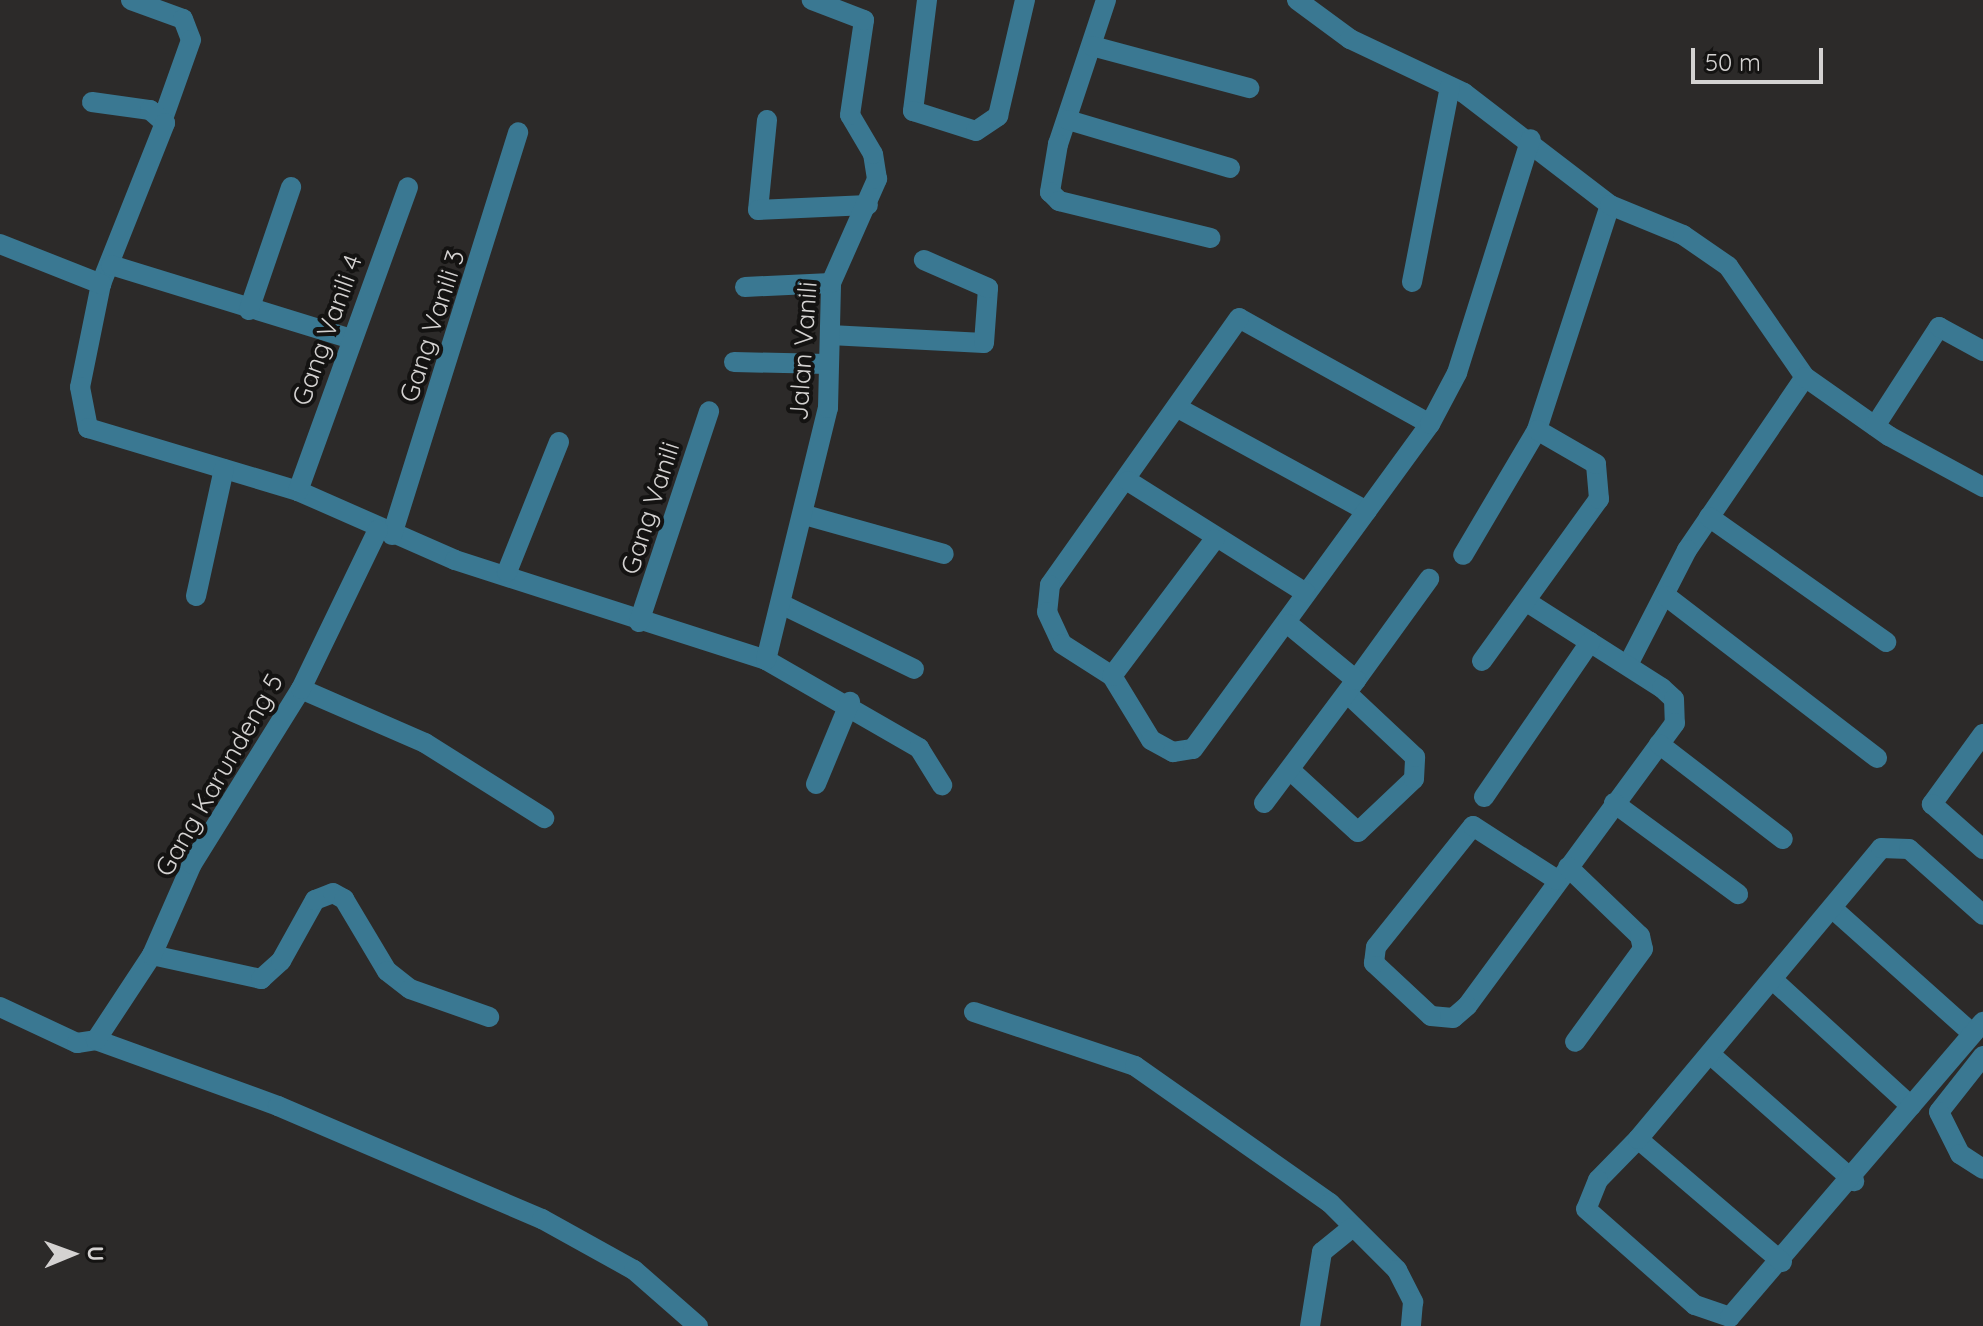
<!DOCTYPE html>
<html>
<head>
<meta charset="utf-8">
<style>
  body { margin:0 }
  #map { position:relative; width:1983px; height:1326px; overflow:hidden; background:#2c2a29; font-family:Quicksand,sans-serif }
  div>[style] { position:absolute }
  .minor>* { height:20px; margin:-10px; padding:0 10px; transform-origin:10px; border-radius:10px; background:#3a7892 }
  span { translate:-50% -50%; white-space:nowrap; text-align:center; line-height:1.15; -webkit-text-stroke:8px #141312; paint-order:stroke }
  .street-label { font-size:26px; color:#d4d2d1 }
  .north { position:absolute; left:32px; top:1214px; width:80px; height:80px; -webkit-text-stroke:6px #141312; paint-order:stroke; rotate:89deg; font-size:22px; font-weight:700; line-height:32px; text-align:center; color:#d4d2d1 }
  .north::after { content:''; display:block; margin:auto; width:28px; height:36px; background:#d4d2d1; clip-path:polygon(50% 0,100% 100%,50% 72%,0 100%) }
  .scale { position:absolute; left:1691px; top:48px; width:132px; height:36px; box-sizing:border-box; border:4px solid #d4d2d1; border-top:0; padding-left:10px; font-size:24px; line-height:28px; white-space:nowrap; color:#d4d2d1; -webkit-text-stroke:6px #141312; paint-order:stroke }
</style>
</head>
<body>
<div id="map">
  <div class="minor">
    <i style="left:131px;top:0;width:55px;rotate:20.1deg"></i>
    <i style="left:183px;top:19px;width:22px;rotate:69deg"></i>
    <i style="left:191px;top:40px;width:81px;rotate:109.6deg"></i>
    <i style="left:927px;top:0;width:112px;rotate:97.2deg"></i>
    <i style="left:913px;top:111px;width:66px;rotate:17.6deg"></i>
    <i style="left:976px;top:131px;width:27px;rotate:-34deg"></i>
    <i style="left:998px;top:116px;width:119px;rotate:-76.9deg"></i>
    <i style="left:1106px;top:0;width:152px;rotate:108.4deg"></i>
    <i style="left:1058px;top:144px;width:49px;rotate:99.5deg"></i>
    <i style="left:1050px;top:192px;width:13px;rotate:45deg"></i>
    <i style="left:1059px;top:201px;width:156px;rotate:13.7deg"></i>
    <i style="left:1297px;top:0;width:66px;rotate:36.3deg"></i>
    <i style="left:1350px;top:39px;width:126px;rotate:25.3deg"></i>
    <i style="left:1464px;top:93px;width:184px;rotate:37.5deg"></i>
    <i style="left:1610px;top:205px;width:237px;rotate:108deg"></i>
    <i style="left:1537px;top:430px;width:145px;rotate:120.6deg"></i>
    <i style="left:1092px;top:46px;width:163px;rotate:15deg"></i>
    <i style="left:92px;top:102px;width:59px;rotate:7.9deg"></i>
    <i style="left:150px;top:110px;width:20px;rotate:41deg"></i>
    <i style="left:165px;top:123px;width:173px;rotate:111.7deg"></i>
    <i style="left:101px;top:284px;width:105px;rotate:101.5deg"></i>
    <i style="left:80px;top:387px;width:42px;rotate:79deg"></i>
    <i style="left:88px;top:428px;width:219px;rotate:16.7deg"></i>
    <i style="left:298px;top:491px;width:171px;rotate:23.7deg"></i>
    <i style="left:455px;top:560px;width:327px;rotate:17.8deg"></i>
    <i style="left:766px;top:660px;width:177px;rotate:29.9deg"></i>
    <i style="left:919px;top:748px;width:44px;rotate:58.1deg"></i>
    <i style="left:767px;top:120px;width:90px;rotate:95.7deg"></i>
    <i style="left:758px;top:210px;width:110px;rotate:-2.6deg"></i>
    <i style="left:1068px;top:120px;width:169px;rotate:16.5deg"></i>
    <i style="left:1610px;top:205px;width:79px;rotate:22.3deg"></i>
    <i style="left:1683px;top:235px;width:55px;rotate:34.6deg"></i>
    <i style="left:1728px;top:266px;width:135px;rotate:55.3deg"></i>
    <i style="left:1805px;top:377px;width:209px;rotate:124.3deg"></i>
    <i style="left:1687px;top:550px;width:129px;rotate:117.2deg"></i>
    <i style="left:0;top:244px;width:109px;rotate:21.6deg"></i>
    <i style="left:111px;top:265px;width:249px;rotate:17.1deg"></i>
    <i style="left:1412px;top:282px;width:199px;rotate:-79deg"></i>
    <i style="left:745px;top:287px;width:86px;rotate:-2.7deg"></i>
    <i style="left:249px;top:310px;width:130px;rotate:-71.1deg"></i>
    <i style="left:830px;top:335px;width:154px;rotate:3deg"></i>
    <i style="left:984px;top:343px;width:55px;rotate:-85.8deg"></i>
    <i style="left:988px;top:288px;width:70px;rotate:-156.4deg"></i>
    <i style="left:734px;top:362px;width:94px;rotate:1.2deg"></i>
    <i style="left:1805px;top:377px;width:103px;rotate:35.1deg"></i>
    <i style="left:1889px;top:436px;width:107px;rotate:28.5deg"></i>
    <i style="left:1178px;top:408px;width:215px;rotate:28.6deg"></i>
    <i style="left:1430px;top:424px;width:218px;rotate:-151deg"></i>
    <i style="left:1239px;top:318px;width:327px;rotate:125.3deg"></i>
    <i style="left:1050px;top:585px;width:27px;rotate:96deg"></i>
    <i style="left:1047px;top:612px;width:35px;rotate:65deg"></i>
    <i style="left:1062px;top:644px;width:59px;rotate:32.6deg"></i>
    <i style="left:1112px;top:676px;width:75px;rotate:58.6deg"></i>
    <i style="left:1151px;top:740px;width:25px;rotate:29deg"></i>
    <i style="left:1173px;top:752px;width:20px;rotate:-9deg"></i>
    <i style="left:1193px;top:749px;width:402px;rotate:-53.9deg"></i>
    <i style="left:1430px;top:424px;width:58px;rotate:-62.1deg"></i>
    <i style="left:1457px;top:373px;width:245px;rotate:-72.5deg"></i>
    <i style="left:1875px;top:426px;width:118px;rotate:-57.1deg"></i>
    <i style="left:1939px;top:327px;width:50px;rotate:28.6deg"></i>
    <i style="left:1128px;top:481px;width:210px;rotate:32.2deg"></i>
    <i style="left:298px;top:491px;width:323px;rotate:-70.1deg"></i>
    <i style="left:805px;top:515px;width:144px;rotate:15.7deg"></i>
    <i style="left:1709px;top:517px;width:217px;rotate:35.2deg"></i>
    <i style="left:392px;top:535px;width:422px;rotate:-72.6deg"></i>
    <i style="left:507px;top:572px;width:140px;rotate:-68.2deg"></i>
    <i style="left:196px;top:596px;width:130px;rotate:-77.6deg"></i>
    <i style="left:1666px;top:596px;width:266px;rotate:37.5deg"></i>
    <i style="left:1527px;top:602px;width:160px;rotate:32.5deg"></i>
    <i style="left:1662px;top:688px;width:16px;rotate:43deg"></i>
    <i style="left:1674px;top:699px;width:24px;rotate:88deg"></i>
    <i style="left:1675px;top:723px;width:351px;rotate:126.3deg"></i>
    <i style="left:1467px;top:1006px;width:18px;rotate:139deg"></i>
    <i style="left:1453px;top:1018px;width:22px;rotate:-175deg"></i>
    <i style="left:1431px;top:1016px;width:78px;rotate:-137.1deg"></i>
    <i style="left:1374px;top:963px;width:16px;rotate:-83deg"></i>
    <i style="left:1376px;top:947px;width:155px;rotate:-51.3deg"></i>
    <i style="left:1473px;top:826px;width:100px;rotate:32.7deg"></i>
    <i style="left:781px;top:604px;width:148px;rotate:26deg"></i>
    <i style="left:639px;top:622px;width:222px;rotate:-71.6deg"></i>
    <i style="left:766px;top:660px;width:260px;rotate:-76.2deg"></i>
    <i style="left:828px;top:408px;width:125px;rotate:-88.6deg"></i>
    <i style="left:831px;top:283px;width:114px;rotate:-66.1deg"></i>
    <i style="left:877px;top:179px;width:25px;rotate:-99deg"></i>
    <i style="left:873px;top:154px;width:45px;rotate:-120.5deg"></i>
    <i style="left:850px;top:115px;width:96px;rotate:-81.6deg"></i>
    <i style="left:864px;top:20px;width:56px;rotate:-159deg"></i>
    <i style="left:1482px;top:661px;width:200px;rotate:-54.2deg"></i>
    <i style="left:1599px;top:499px;width:35px;rotate:-95deg"></i>
    <i style="left:1596px;top:464px;width:68px;rotate:-150deg"></i>
    <i style="left:1112px;top:676px;width:171px;rotate:-53.1deg"></i>
    <i style="left:1356px;top:680px;width:125px;rotate:-54.1deg"></i>
    <i style="left:301px;top:689px;width:135px;rotate:23.5deg"></i>
    <i style="left:425px;top:743px;width:141px;rotate:32.2deg"></i>
    <i style="left:1983px;top:734px;width:87px;rotate:126.1deg"></i>
    <i style="left:1932px;top:804px;width:68px;rotate:41.4deg"></i>
    <i style="left:1659px;top:744px;width:156px;rotate:37.5deg"></i>
    <i style="left:1290px;top:770px;width:92px;rotate:42.4deg"></i>
    <i style="left:1358px;top:832px;width:77px;rotate:-43.4deg"></i>
    <i style="left:1414px;top:779px;width:22px;rotate:-87deg"></i>
    <i style="left:1415px;top:757px;width:91px;rotate:-136.8deg"></i>
    <i style="left:816px;top:784px;width:89px;rotate:-67.5deg"></i>
    <i style="left:1484px;top:797px;width:188px;rotate:-55.6deg"></i>
    <i style="left:1264px;top:803px;width:154px;rotate:-53.2deg"></i>
    <i style="left:1356px;top:680px;width:88px;rotate:-140.5deg"></i>
    <i style="left:1614px;top:803px;width:154px;rotate:36.3deg"></i>
    <i style="left:1568px;top:867px;width:100px;rotate:43.8deg"></i>
    <i style="left:1640px;top:936px;width:13px;rotate:77deg"></i>
    <i style="left:1643px;top:949px;width:115px;rotate:126.2deg"></i>
    <i style="left:1832px;top:908px;width:188px;rotate:41.8deg"></i>
    <i style="left:152px;top:955px;width:112px;rotate:12.4deg"></i>
    <i style="left:261px;top:979px;width:27px;rotate:-42deg"></i>
    <i style="left:281px;top:961px;width:70px;rotate:-60.9deg"></i>
    <i style="left:315px;top:900px;width:19px;rotate:-21deg"></i>
    <i style="left:333px;top:893px;width:13px;rotate:29deg"></i>
    <i style="left:344px;top:899px;width:84px;rotate:59.2deg"></i>
    <i style="left:387px;top:971px;width:29px;rotate:38deg"></i>
    <i style="left:410px;top:989px;width:84px;rotate:19.5deg"></i>
    <i style="left:1773px;top:980px;width:187px;rotate:42.4deg"></i>
    <i style="left:0;top:1007px;width:85px;rotate:25.1deg"></i>
    <i style="left:77px;top:1043px;width:19px;rotate:-9deg"></i>
    <i style="left:96px;top:1040px;width:194px;rotate:19.9deg"></i>
    <i style="left:278px;top:1106px;width:287px;rotate:23.2deg"></i>
    <i style="left:542px;top:1219px;width:105px;rotate:29deg"></i>
    <i style="left:634px;top:1270px;width:85px;rotate:41.2deg"></i>
    <i style="left:974px;top:1012px;width:170px;rotate:18.5deg"></i>
    <i style="left:1135px;top:1066px;width:238px;rotate:35.1deg"></i>
    <i style="left:1330px;top:1203px;width:95px;rotate:45deg"></i>
    <i style="left:1397px;top:1270px;width:36px;rotate:63deg"></i>
    <i style="left:1413px;top:1302px;width:24px;rotate:95deg"></i>
    <i style="left:96px;top:1040px;width:102px;rotate:-56.6deg"></i>
    <i style="left:152px;top:955px;width:99px;rotate:-66.3deg"></i>
    <i style="left:192px;top:864px;width:206px;rotate:-58.1deg"></i>
    <i style="left:301px;top:689px;width:177px;rotate:-64.2deg"></i>
    <i style="left:1711px;top:1055px;width:191px;rotate:41.4deg"></i>
    <i style="left:1983px;top:1056px;width:71px;rotate:128.2deg"></i>
    <i style="left:1939px;top:1112px;width:47px;rotate:63.4deg"></i>
    <i style="left:1960px;top:1154px;width:27px;rotate:33deg"></i>
    <i style="left:1638px;top:1139px;width:57px;rotate:134.3deg"></i>
    <i style="left:1598px;top:1180px;width:31px;rotate:112deg"></i>
    <i style="left:1586px;top:1209px;width:145px;rotate:41.4deg"></i>
    <i style="left:1695px;top:1305px;width:37px;rotate:19deg"></i>
    <i style="left:1730px;top:1317px;width:389px;rotate:-49.4deg"></i>
    <i style="left:1782px;top:1262px;width:189px;rotate:-139.5deg"></i>
    <i style="left:1638px;top:1139px;width:379px;rotate:-50.1deg"></i>
    <i style="left:1881px;top:848px;width:28px;rotate:2deg"></i>
    <i style="left:1909px;top:849px;width:99px;rotate:41.7deg"></i>
    <i style="left:1310px;top:1326px;width:75px;rotate:-80.8deg"></i>
    <i style="left:1322px;top:1252px;width:38px;rotate:-39deg"></i>
  </div>
  <div class="street-label">
    <span style="left:432px;top:326px;rotate:-72deg">Gang Vanili 3</span>
    <span style="left:327px;top:330px;rotate:-70deg">Gang Vanili 4</span>
    <span style="left:803px;top:351px;rotate:-86deg">Jalan Vanili</span>
    <span style="left:650px;top:508px;rotate:-72deg">Gang Vanili</span>
    <span style="left:219px;top:775px;rotate:-60deg">Gang Karundeng 5</span>
  </div>
  <div class="north">U</div>
  <div class="scale">50 m</div>
</div>
</body>
</html>
